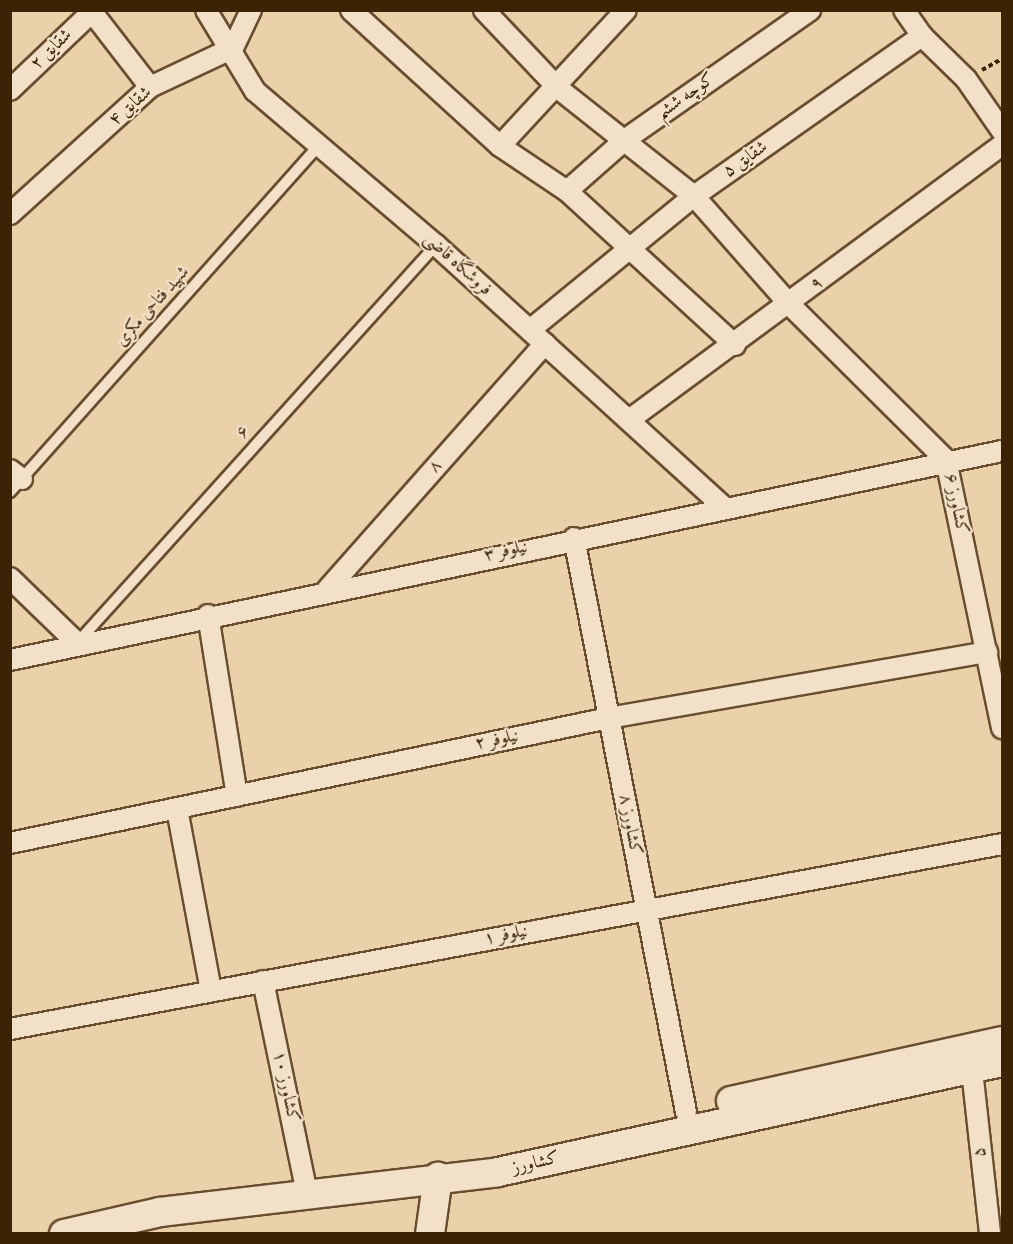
<!DOCTYPE html>
<html>
<head>
<meta charset="utf-8">
<style>
  body { margin:0 }
  #map { position:relative; width:1013px; height:1244px; overflow:hidden; background:#ebd1aa; font-family:Vollkorn,Amiri,serif }
  div>[style] { position:absolute }
  .path>* { height:4px; margin-top:-2px; transform-origin:0; background:repeating-linear-gradient(90deg,#3c2306 0 4.5px,transparent 0 7.5px) }
  .roads { filter:drop-shadow(2px 0 #684e2f) drop-shadow(-2px 0 #684e2f) drop-shadow(0 2px #684e2f) drop-shadow(0 -2px #684e2f) }
  .lane>* { height:10px; margin:-5px; padding:0 5px; transform-origin:5px; border-radius:5px; background:#f2e1c8 }
  .street>* { height:20px; margin:-10px; padding:0 10px; transform-origin:10px; border-radius:10px; background:#f2e1c8 }
  .secondary>* { height:28px; margin:-14px; padding:0 14px; transform-origin:14px; border-radius:14px; background:#f2e1c8 }
  span { translate:-50% -50%; white-space:nowrap; text-align:center; line-height:1.15; -webkit-text-stroke:4.5px #f2e1c8; paint-order:stroke }
  .street-label { font-size:18px; color:#3c2306 }
  .frame { position:absolute; inset:0; border:12px solid #3c2306; pointer-events:none }
</style>
</head>
<body>
<div id="map">
  <div class="path">
    <i style="left:982px;top:70px;width:23px;rotate:-29deg"></i>
  </div>
  <div class="roads">
    <div class="lane">
      <i style="left:10px;top:492px;width:466px;rotate:-48.3deg"></i>
      <i style="left:77px;top:643px;width:536px;rotate:-47.95deg"></i>
    </div>
    <div class="street">
      <i style="left:206px;top:10px;width:95px;rotate:58.8deg"></i>
      <i style="left:255px;top:91px;width:238px;rotate:40.4deg"></i>
      <i style="left:436px;top:245px;width:389px;rotate:42.3deg"></i>
      <i style="left:351px;top:10px;width:202px;rotate:42.4deg"></i>
      <i style="left:500px;top:146px;width:81px;rotate:33.9deg"></i>
      <i style="left:567px;top:191px;width:228px;rotate:42.5deg"></i>
      <i style="left:484px;top:10px;width:109px;rotate:46.5deg"></i>
      <i style="left:559px;top:89px;width:172px;rotate:38.4deg"></i>
      <i style="left:694px;top:196px;width:145px;rotate:48.6deg"></i>
      <i style="left:790px;top:305px;width:220px;rotate:44.8deg"></i>
      <i style="left:946px;top:460px;width:274px;rotate:78.2deg"></i>
      <i style="left:904px;top:10px;width:32px;rotate:55deg"></i>
      <i style="left:92px;top:12px;width:95px;rotate:52.3deg"></i>
      <i style="left:10px;top:90px;width:116px;rotate:-43.6deg"></i>
      <i style="left:500px;top:146px;width:185px;rotate:-47.2deg"></i>
      <i style="left:567px;top:191px;width:79px;rotate:-41.4deg"></i>
      <i style="left:626px;top:139px;width:225px;rotate:-35deg"></i>
      <i style="left:10px;top:214px;width:189px;rotate:-42.2deg"></i>
      <i style="left:150px;top:87px;width:92px;rotate:-25.2deg"></i>
      <i style="left:233px;top:48px;width:42px;rotate:-64.7deg"></i>
      <i style="left:530px;top:330px;width:212px;rotate:-39.3deg"></i>
      <i style="left:694px;top:196px;width:279px;rotate:-35.1deg"></i>
      <i style="left:922px;top:36px;width:62px;rotate:44.3deg"></i>
      <i style="left:966px;top:79px;width:63px;rotate:55.3deg"></i>
      <i style="left:629px;top:420px;width:463px;rotate:-36.4deg"></i>
      <i style="left:10px;top:470px;width:15px;rotate:37deg"></i>
      <i style="left:574px;top:538px;width:585px;rotate:78.96deg"></i>
      <i style="left:10px;top:578px;width:93px;rotate:44.1deg"></i>
      <i style="left:327px;top:590px;width:329px;rotate:-48.5deg"></i>
      <i style="left:208px;top:615px;width:183px;rotate:80.9deg"></i>
      <i style="left:10px;top:660px;width:1014px;rotate:-11.9deg"></i>
      <i style="left:177px;top:809px;width:185px;rotate:79.4deg"></i>
      <i style="left:10px;top:843px;width:612px;rotate:-11.79deg"></i>
      <i style="left:609px;top:718px;width:384px;rotate:-9.9deg"></i>
      <i style="left:263px;top:981px;width:217px;rotate:78.3deg"></i>
      <i style="left:10px;top:1029px;width:1009px;rotate:-10.56deg"></i>
      <i style="left:972px;top:1070px;width:165px;rotate:83.7deg"></i>
    </div>
    <div class="secondary">
      <i style="left:731px;top:1101px;width:278px;rotate:-12.5deg"></i>
      <i style="left:64px;top:1234px;width:98px;rotate:-12.9deg"></i>
      <i style="left:160px;top:1212px;width:340px;rotate:-6.7deg"></i>
      <i style="left:498px;top:1172px;width:516px;rotate:-12.31deg"></i>
      <i style="left:430px;top:1234px;width:58px;rotate:-82deg"></i>
    </div>
  </div>
  <div class="street-label">
    <span style="left:52px;top:50px;rotate:-44deg">شقایق ۲</span>
    <span style="left:686px;top:97px;rotate:-35deg">کوچه ششم</span>
    <span style="left:131px;top:107px;rotate:-41deg">شقایق ۴</span>
    <span style="left:746px;top:160px;rotate:-35deg">شقایق ۵</span>
    <span style="left:457px;top:265px;rotate:42deg">فروشگاه قاضی</span>
    <span style="left:817px;top:284px;rotate:-37deg">۹</span>
    <span style="left:153px;top:307px;rotate:-48deg">شهید فتاحی مکری</span>
    <span style="left:244px;top:433px;rotate:-48deg">۶</span>
    <span style="left:436px;top:467px;rotate:-48deg">۸</span>
    <span style="left:955px;top:504px;rotate:78deg">کشاورز ۶</span>
    <span style="left:506px;top:552px;rotate:-12deg">نیلوفر ۳</span>
    <span style="left:497px;top:741px;rotate:-12deg">نیلوفر ۲</span>
    <span style="left:629px;top:825px;rotate:79deg">کشاورز ۸</span>
    <span style="left:506px;top:936px;rotate:-11deg">نیلوفر ۱</span>
    <span style="left:285px;top:1087px;rotate:78deg">کشاورز ۱۰</span>
    <span style="left:981px;top:1152px;rotate:-96deg">۵</span>
    <span style="left:536px;top:1164px;rotate:-13deg">کشاورز</span>
  </div>
  <div class="frame"></div>
</div>
</body>
</html>
